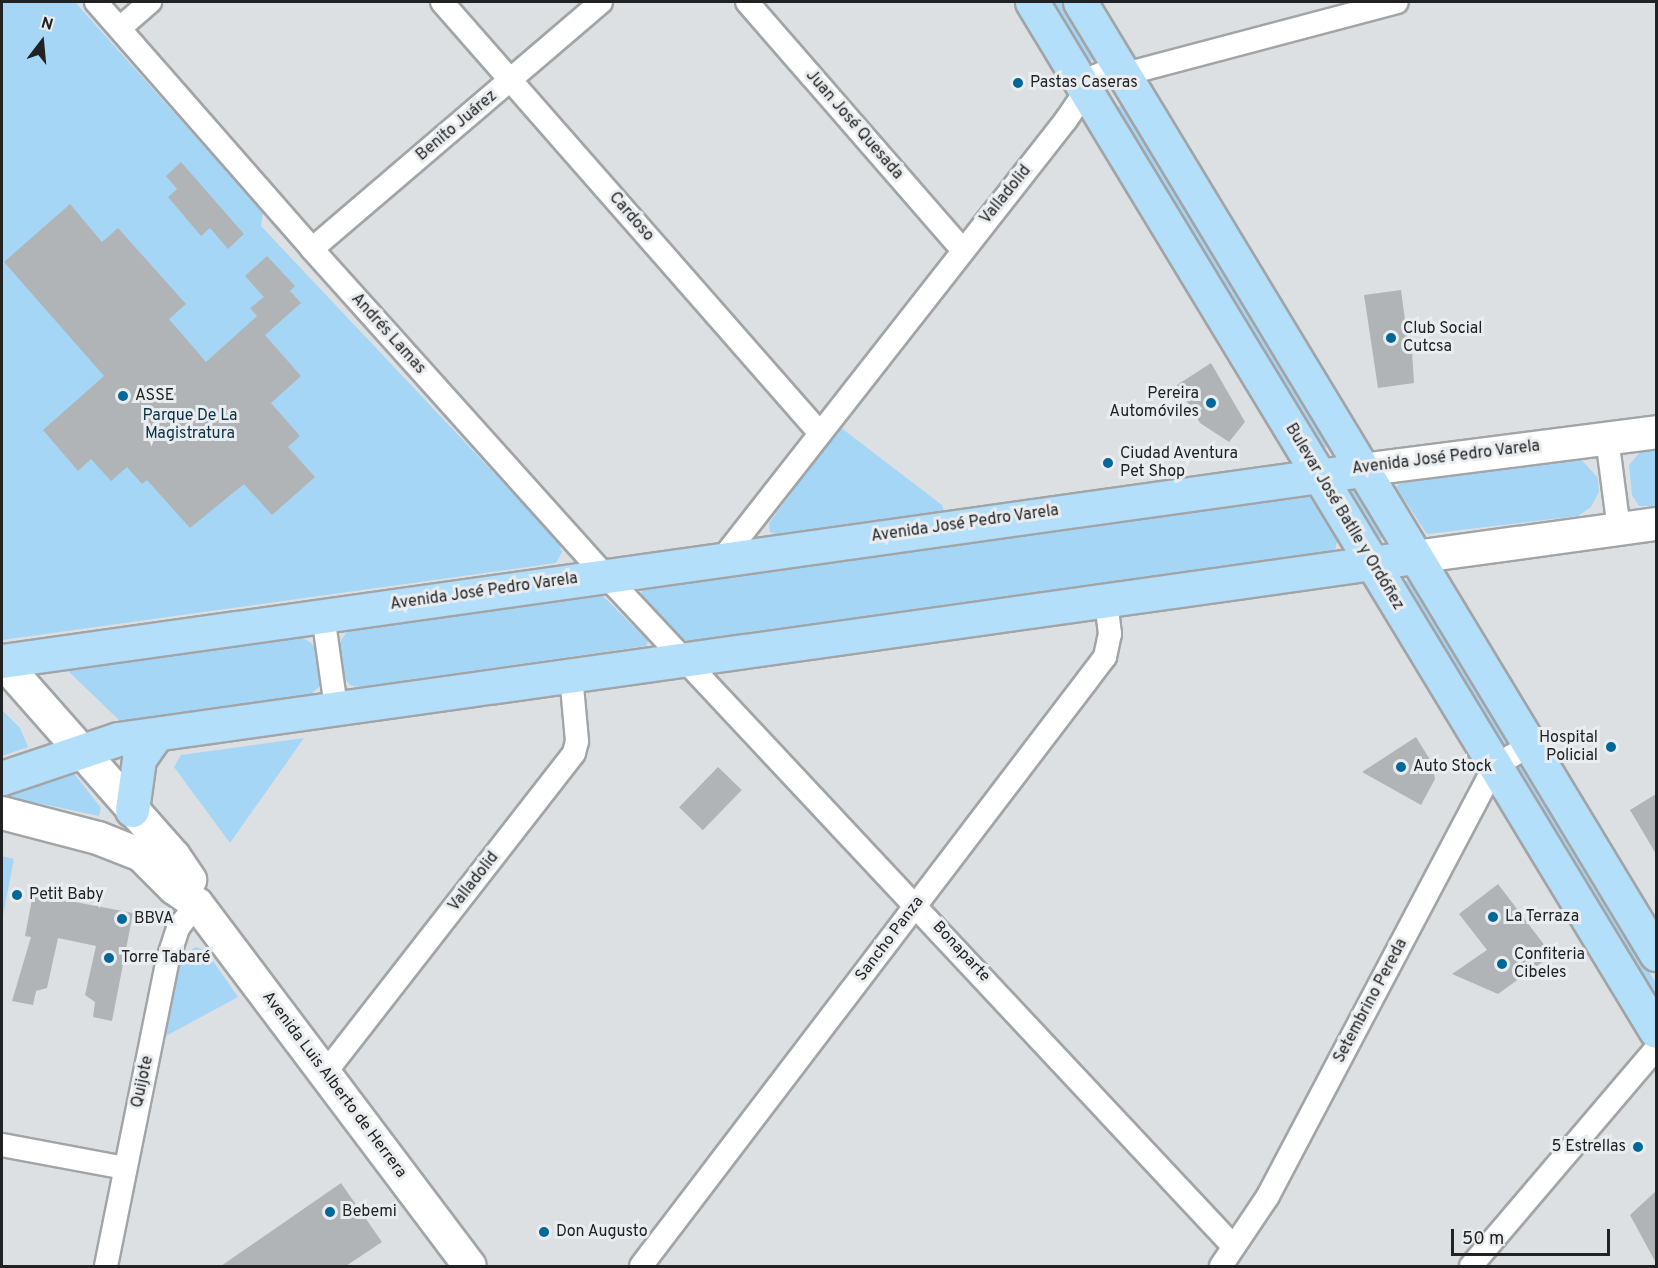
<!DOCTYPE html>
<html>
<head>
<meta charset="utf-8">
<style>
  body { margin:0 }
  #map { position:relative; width:1658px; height:1268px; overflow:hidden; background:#dce0e2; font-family:Overpass,sans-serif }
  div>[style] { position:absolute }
  .green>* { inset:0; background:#a6d6f6; transform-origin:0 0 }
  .building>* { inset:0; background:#b1b4b6; transform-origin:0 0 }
  .roads { filter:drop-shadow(2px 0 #a2a5a7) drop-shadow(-2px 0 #a2a5a7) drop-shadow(0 2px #a2a5a7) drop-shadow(0 -2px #a2a5a7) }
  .street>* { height:22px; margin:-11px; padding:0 11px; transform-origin:11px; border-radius:11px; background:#fff }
  .secondary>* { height:32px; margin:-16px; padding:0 16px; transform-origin:16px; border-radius:16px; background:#fff }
  .primary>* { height:33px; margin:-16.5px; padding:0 16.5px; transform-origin:16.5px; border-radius:16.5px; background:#b3dffb }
  .dots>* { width:16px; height:16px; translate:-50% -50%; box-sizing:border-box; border:3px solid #eaedf0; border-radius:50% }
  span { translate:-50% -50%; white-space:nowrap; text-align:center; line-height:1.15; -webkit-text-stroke:6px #eaedf0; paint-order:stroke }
  .poi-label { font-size:16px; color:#212223 }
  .left { translate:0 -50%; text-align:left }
  .right { translate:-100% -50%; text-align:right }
  .street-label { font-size:16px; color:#212223 }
  .park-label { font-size:16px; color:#0b3145 }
  .frame { position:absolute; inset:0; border:3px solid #212223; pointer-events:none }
  .north { position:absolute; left:12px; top:12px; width:60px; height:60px; -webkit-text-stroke:4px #eaedf0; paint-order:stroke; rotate:16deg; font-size:16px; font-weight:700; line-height:24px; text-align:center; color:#212223 }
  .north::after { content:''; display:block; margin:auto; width:21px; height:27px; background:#212223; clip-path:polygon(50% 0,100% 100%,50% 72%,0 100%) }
  .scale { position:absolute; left:1451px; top:1229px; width:159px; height:27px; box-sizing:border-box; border:3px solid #212223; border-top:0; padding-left:8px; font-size:18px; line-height:21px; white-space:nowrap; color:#212223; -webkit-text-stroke:4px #eaedf0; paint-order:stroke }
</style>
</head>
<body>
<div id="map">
  <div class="green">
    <i style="clip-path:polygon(2px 2px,75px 2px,263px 212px,261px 226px,558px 541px,562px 552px,556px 563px,2px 640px)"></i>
    <i style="clip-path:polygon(1050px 2px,1061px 2px,1093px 54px,1092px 61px,1085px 59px)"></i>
    <i style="clip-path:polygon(1119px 106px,1125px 106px,1328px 440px,1326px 448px,1318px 444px,1116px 112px)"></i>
    <i style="clip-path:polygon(840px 427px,942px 505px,944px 511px,778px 535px,770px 532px,769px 523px)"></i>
    <i style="clip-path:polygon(1656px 449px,1656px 506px,1639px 506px,1632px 495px,1629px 465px,1640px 452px)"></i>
    <i style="clip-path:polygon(1580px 458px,1598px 478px,1599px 492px,1591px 507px,1578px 516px,1427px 534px,1396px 487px,1405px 479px)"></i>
    <i style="clip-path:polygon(1353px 489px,1384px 533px,1383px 538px,1376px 539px,1349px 496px)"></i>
    <i style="clip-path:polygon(1308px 495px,1338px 538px,1334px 554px,692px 642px,680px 639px,640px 597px,643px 589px)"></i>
    <i style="left:1410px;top:579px;width:194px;height:8px;rotate:59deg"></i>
    <i style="clip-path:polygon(601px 594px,648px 641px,646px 646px,359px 687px,350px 685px,343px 676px,338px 645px,348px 630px)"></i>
    <i style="clip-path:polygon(301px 636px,319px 649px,323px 676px,319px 687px,310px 695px,120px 721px,66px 669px)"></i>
    <i style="clip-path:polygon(2px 710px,20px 728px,28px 747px,2px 756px)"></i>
    <i style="clip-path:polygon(304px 738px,230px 843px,174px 767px,181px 755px)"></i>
    <i style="clip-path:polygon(1517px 766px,1524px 766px,1656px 983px,1656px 1004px,1516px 770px)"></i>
    <i style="clip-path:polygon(73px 772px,101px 808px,99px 816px,5px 796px,5px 793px)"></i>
    <i style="clip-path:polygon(2px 856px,14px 859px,2px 921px)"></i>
    <i style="clip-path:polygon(196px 947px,206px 951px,238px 997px,166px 1036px,181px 956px)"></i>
  </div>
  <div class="building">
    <i style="clip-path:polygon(181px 162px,244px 234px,228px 249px,210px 228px,201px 236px,168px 197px,177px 189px,166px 176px)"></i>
    <i style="clip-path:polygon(70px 204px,102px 242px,118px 228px,186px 304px,169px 319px,206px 362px,257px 316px,250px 308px,264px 297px,245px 276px,267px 256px,295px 286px,290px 291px,301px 303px,265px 335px,301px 376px,271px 403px,300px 436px,288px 447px,315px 477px,272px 515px,244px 484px,190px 528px,147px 480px,142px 484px,127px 467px,111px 481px,91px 459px,78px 471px,43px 430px,104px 376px,4px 262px)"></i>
    <i style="clip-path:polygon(1401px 290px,1405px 320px,1410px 320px,1414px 383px,1378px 388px,1364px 295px)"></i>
    <i style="clip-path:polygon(1211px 363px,1245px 422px,1229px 442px,1200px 423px,1177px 385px)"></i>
    <i style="clip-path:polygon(1416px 737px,1432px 763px,1435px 779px,1421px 805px,1362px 772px)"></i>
    <i style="left:718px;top:767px;width:33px;height:56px;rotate:44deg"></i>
    <i style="clip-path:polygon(1656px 794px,1656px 854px,1630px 810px)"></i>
    <i style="clip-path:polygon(1498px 884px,1552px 955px,1498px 994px,1452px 974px,1487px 950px,1459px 914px)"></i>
    <i style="clip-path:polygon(33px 894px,133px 913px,112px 1021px,93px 1017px,95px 1002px,85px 995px,96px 946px,58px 938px,47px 988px,36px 991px,33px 1005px,12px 1001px,31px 937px,25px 936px)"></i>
    <i style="clip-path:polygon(341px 1183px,382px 1242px,346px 1266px,221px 1266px)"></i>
    <i style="clip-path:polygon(1656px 1191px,1656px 1263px,1630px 1215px)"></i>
  </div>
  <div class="roads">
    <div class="street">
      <i style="left:96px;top:2px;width:328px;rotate:48.8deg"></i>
      <i style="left:312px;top:249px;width:438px;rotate:48.1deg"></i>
      <i style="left:605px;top:575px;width:920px;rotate:46.89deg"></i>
      <i style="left:442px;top:2px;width:572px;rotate:48.76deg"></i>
      <i style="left:747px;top:2px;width:327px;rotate:49deg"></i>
      <i style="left:120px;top:28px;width:40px;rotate:-41deg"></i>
      <i style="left:312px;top:249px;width:380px;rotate:-40.5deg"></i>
      <i style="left:1607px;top:438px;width:92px;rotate:82.5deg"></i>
      <i style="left:722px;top:559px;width:558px;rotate:-51.92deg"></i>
      <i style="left:1066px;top:120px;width:53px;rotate:-55.7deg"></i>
      <i style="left:1096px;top:76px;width:13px;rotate:-23deg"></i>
      <i style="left:1108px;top:71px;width:17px;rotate:10deg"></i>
      <i style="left:1125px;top:74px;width:281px;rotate:-14.8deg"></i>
      <i style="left:323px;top:615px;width:94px;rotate:82deg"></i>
      <i style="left:325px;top:1073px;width:405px;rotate:-52.1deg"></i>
      <i style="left:574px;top:753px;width:12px;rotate:-76deg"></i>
      <i style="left:577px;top:741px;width:66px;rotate:-95.2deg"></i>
      <i style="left:2px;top:1145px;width:125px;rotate:10.6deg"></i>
      <i style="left:106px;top:1266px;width:313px;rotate:-78.6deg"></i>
      <i style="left:168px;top:959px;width:33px;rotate:-72deg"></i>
      <i style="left:178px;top:928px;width:31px;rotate:-52deg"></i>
      <i style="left:641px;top:1266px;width:766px;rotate:-52.7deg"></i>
      <i style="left:1105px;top:657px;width:24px;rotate:-78deg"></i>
      <i style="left:1110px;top:634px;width:33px;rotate:-97deg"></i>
      <i style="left:1221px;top:1266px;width:84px;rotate:-56.1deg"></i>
      <i style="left:1268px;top:1196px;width:486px;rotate:-62.2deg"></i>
      <i style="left:1495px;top:766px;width:39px;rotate:-31deg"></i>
      <i style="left:1471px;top:1266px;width:285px;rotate:-49.6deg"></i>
    </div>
    <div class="secondary">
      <i style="left:1361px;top:470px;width:297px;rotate:-7.3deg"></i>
      <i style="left:1415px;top:557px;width:243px;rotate:-7.8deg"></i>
      <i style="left:2px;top:661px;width:260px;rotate:48.6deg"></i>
      <i style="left:174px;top:856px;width:29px;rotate:56deg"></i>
      <i style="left:2px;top:813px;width:99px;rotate:14.6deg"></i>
      <i style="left:98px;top:838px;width:46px;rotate:21.6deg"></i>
      <i style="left:141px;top:855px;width:47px;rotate:45deg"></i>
      <i style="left:174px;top:888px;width:28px;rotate:35deg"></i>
      <i style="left:197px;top:904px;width:453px;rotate:53deg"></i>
    </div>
    <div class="primary">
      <i style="left:1032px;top:2px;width:1203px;rotate:58.77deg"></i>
      <i style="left:1080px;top:2px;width:1113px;rotate:58.82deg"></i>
      <i style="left:2px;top:661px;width:1372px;rotate:-8deg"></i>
      <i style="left:2px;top:778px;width:122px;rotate:-18.6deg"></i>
      <i style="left:118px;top:739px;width:1310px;rotate:-7.99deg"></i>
      <i style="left:132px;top:810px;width:51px;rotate:-82.2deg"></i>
      <i style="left:139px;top:759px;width:29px;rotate:-55deg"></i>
    </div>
  </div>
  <div class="dots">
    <i style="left:1018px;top:83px;background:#006896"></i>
    <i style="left:1391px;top:338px;background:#006896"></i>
    <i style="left:123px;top:396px;background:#006896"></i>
    <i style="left:1211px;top:403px;background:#006896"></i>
    <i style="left:1108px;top:463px;background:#006896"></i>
    <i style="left:1611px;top:747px;background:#006896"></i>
    <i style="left:1401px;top:767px;background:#006896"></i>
    <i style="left:17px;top:895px;background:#006896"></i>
    <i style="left:1493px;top:917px;background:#006896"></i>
    <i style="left:122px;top:919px;background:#006896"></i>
    <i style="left:109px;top:958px;background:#006896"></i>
    <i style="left:1502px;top:964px;background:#006896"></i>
    <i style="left:1638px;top:1147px;background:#006896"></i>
    <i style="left:330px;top:1212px;background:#006896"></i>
    <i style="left:544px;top:1232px;background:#006896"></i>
  </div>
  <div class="poi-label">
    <span class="left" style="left:1030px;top:83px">Pastas Caseras</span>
    <span class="left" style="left:1403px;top:338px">Club Social<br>Cutcsa</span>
    <span class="right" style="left:1199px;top:403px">Pereira<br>Automóviles</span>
    <span class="left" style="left:135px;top:396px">ASSE</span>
    <span class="left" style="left:1120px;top:463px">Ciudad Aventura<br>Pet Shop</span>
    <span class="right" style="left:1598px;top:747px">Hospital<br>Policial</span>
    <span class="left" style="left:1413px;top:767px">Auto Stock</span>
    <span class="left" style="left:29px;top:895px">Petit Baby</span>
    <span class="left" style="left:1505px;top:917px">La Terraza</span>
    <span class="left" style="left:134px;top:919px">BBVA</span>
    <span class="left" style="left:1514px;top:964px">Confiteria<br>Cibeles</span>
    <span class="left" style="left:121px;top:958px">Torre Tabaré</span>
    <span class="right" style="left:1626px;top:1147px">5 Estrellas</span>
    <span class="left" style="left:342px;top:1212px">Bebemi</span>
    <span class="left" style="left:556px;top:1232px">Don Augusto</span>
  </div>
  <div class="street-label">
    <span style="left:854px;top:125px;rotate:49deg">Juan José Quesada</span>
    <span style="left:457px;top:126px;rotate:-40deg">Benito Juárez</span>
    <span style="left:1006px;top:195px;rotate:-51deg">Valladolid</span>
    <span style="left:631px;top:217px;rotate:49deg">Cardoso</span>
    <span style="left:388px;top:334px;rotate:48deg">Andrés Lamas</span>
    <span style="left:1446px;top:458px;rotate:-7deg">Avenida José Pedro Varela</span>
    <span style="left:1344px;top:517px;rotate:59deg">Bulevar José Batlle y Ordóñez</span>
    <span style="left:965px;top:524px;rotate:-8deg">Avenida José Pedro Varela</span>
    <span style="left:484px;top:592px;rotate:-8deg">Avenida José Pedro Varela</span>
    <span style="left:474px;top:882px;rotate:-52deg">Valladolid</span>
    <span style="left:890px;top:939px;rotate:-53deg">Sancho Panza</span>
    <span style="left:961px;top:952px;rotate:47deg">Bonaparte</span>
    <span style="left:1371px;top:1001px;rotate:-62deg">Setembrino Pereda</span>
    <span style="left:143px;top:1082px;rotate:-78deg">Quijote</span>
    <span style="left:334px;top:1085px;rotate:53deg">Avenida Luis Alberto de Herrera</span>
  </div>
  <div class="park-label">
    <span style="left:190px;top:425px">Parque De La<br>Magistratura</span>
  </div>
  <div class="frame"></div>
  <div class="north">N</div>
  <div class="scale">50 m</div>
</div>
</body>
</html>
